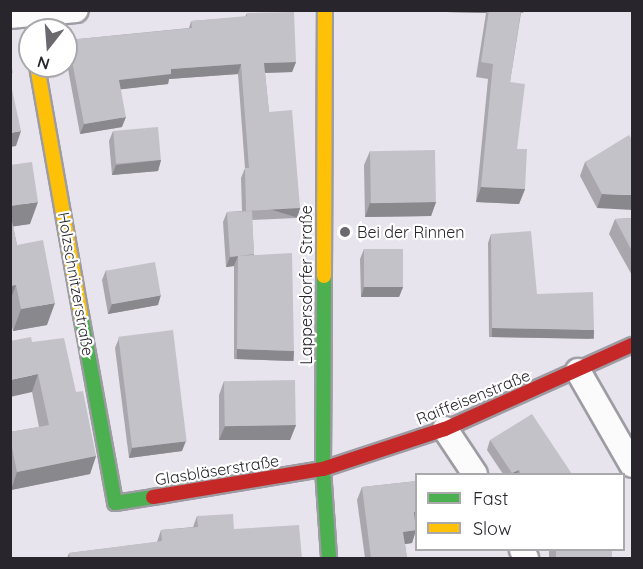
<!DOCTYPE html>
<html>
<head>
<meta charset="utf-8">
<style>
  body { margin:0 }
  #map { position:relative; width:643px; height:569px; overflow:hidden; background:#e7e4ed; font-family:Quicksand,sans-serif }
  div>[style] { position:absolute }
  .roads { filter:drop-shadow(2px 0 #9e9ca3) drop-shadow(-2px 0 #9e9ca3) drop-shadow(0 2px #9e9ca3) drop-shadow(0 -2px #9e9ca3) }
  .street>* { height:24px; margin:-12px; padding:0 12px; transform-origin:12px; border-radius:12px; background:#fbfbfc }
  .fast>* { height:14px; margin:-7px; padding:0 7px; transform-origin:7px; border-radius:7px; background:#4caf50 }
  .slow>* { height:14px; margin:-7px; padding:0 7px; transform-origin:7px; border-radius:7px; background:#ffc107 }
  .jam>* { height:14px; margin:-7px; padding:0 7px; transform-origin:7px; border-radius:7px; background:#c62828 }
  .wall>* { inset:0; background:#a9a7ad; transform-origin:0 0 }
  .shaded-wall>* { inset:0; background:#89888d; transform-origin:0 0 }
  .building>* { inset:0; background:#c4c2c9; transform-origin:0 0 }
  .dots>* { width:16px; height:16px; translate:-50% -50%; box-sizing:border-box; border:3px solid #fff; border-radius:50% }
  span { translate:-50% -50%; white-space:nowrap; text-align:center; line-height:1.15; -webkit-text-stroke:4.5px #fff; paint-order:stroke }
  .poi-label { font-size:16px; color:#28262c }
  .left { translate:0 -50%; text-align:left }
  .street-label { font-size:16px; color:#28262c }
  .frame { position:absolute; inset:0; border:12px solid #28262c; pointer-events:none }
  .legend { position:absolute; left:415px; top:473px; width:210px; height:78px; box-sizing:border-box; background:#fff; border:2px solid #a9a8ab; margin:0; padding:8px 10px; list-style:none; font-size:18px; color:#28262c }
  .legend li { display:flex; align-items:center; gap:12px; height:30px }
  .legend b { width:30px; border:2px solid #a9a8ab }
  .north { position:absolute; left:18px; top:18px; width:60px; height:60px; box-sizing:border-box; background:#fff; border:2px solid #a9a8ab; border-radius:50%; rotate:197deg; font-size:16px; font-weight:700; line-height:24px; text-align:center; color:#28262c }
  .north::after { content:''; display:block; margin:auto; width:21px; height:27px; background:#6b6870; clip-path:polygon(50% 0,100% 100%,50% 72%,0 100%) }
</style>
</head>
<body>
<div id="map">
  <div class="roads">
    <div class="street">
      <i style="left:10px;top:16px;width:66px;rotate:-5.2deg"></i>
      <i style="left:578px;top:371px;width:108px;rotate:60.1deg"></i>
      <i style="left:445px;top:429px;width:54px;rotate:56.3deg"></i>
      <i style="left:522px;top:550px;width:9px;rotate:63deg"></i>
    </div>
    <div class="fast">
      <i style="left:324px;top:276px;width:193px;rotate:90.3deg"></i>
      <i style="left:323px;top:469px;width:89px;rotate:86.1deg"></i>
      <i style="left:81px;top:315px;width:191px;rotate:79.7deg"></i>
      <i style="left:115px;top:503px;width:38px;rotate:-9deg"></i>
    </div>
    <div class="slow">
      <i style="left:37px;top:66px;width:253px;rotate:80deg"></i>
      <i style="left:324px;top:276px;width:266px;rotate:-89.8deg"></i>
    </div>
    <div class="jam">
      <i style="left:153px;top:497px;width:172px;rotate:-9.4deg"></i>
      <i style="left:323px;top:469px;width:128px;rotate:-18.2deg"></i>
      <i style="left:445px;top:429px;width:205px;rotate:-24.2deg"></i>
    </div>
  </div>
  <div class="wall">
    <i style="clip-path:polygon(447px 10px,524px 10px,523px 13px,521px 13px,510px 82px,517px 149px,525px 189px,519px 204px,476px 202px,488px 79px,476px 77px,486px 13px,446px 12px)"></i>
    <i style="clip-path:polygon(247px 13px,296px 62px,292px 72px,265px 73px,269px 112px,300px 208px,297px 218px,252px 220px,254px 255px,294px 351px,290px 361px,234px 359px,234px 266px,226px 267px,223px 222px,227px 212px,242px 211px,241px 178px,245px 168px,238px 74px,169px 79px,168px 84px,121px 89px,122px 127px,80px 134px,66px 58px,66px 45px,68px 40px,189px 28px,191px 21px,245px 17px)"></i>
    <i style="clip-path:polygon(113px 131px,161px 160px,158px 171px,112px 175px,109px 141px)"></i>
    <i style="clip-path:polygon(633px 141px,597px 208px,580px 176px,585px 162px)"></i>
    <i style="clip-path:polygon(370px 151px,436px 202px,431px 216px,365px 217px,364px 165px)"></i>
    <i style="clip-path:polygon(10px 165px,30px 224px,13px 226px,17px 245px,47px 325px,13px 331px,10px 318px)"></i>
    <i style="clip-path:polygon(633px 218px,633px 277px,609px 234px,615px 219px)"></i>
    <i style="clip-path:polygon(491px 234px,537px 294px,591px 339px,489px 337px,488px 243px)"></i>
    <i style="clip-path:polygon(364px 249px,403px 287px,399px 297px,361px 297px,360px 259px)"></i>
    <i style="clip-path:polygon(106px 270px,158px 305px,108px 314px,102px 280px)"></i>
    <i style="clip-path:polygon(119px 338px,182px 451px,129px 458px,115px 348px)"></i>
    <i style="clip-path:polygon(32px 342px,76px 392px,96px 456px,90px 474px,11px 490px,10px 432px,39px 427px,32px 392px)"></i>
    <i style="clip-path:polygon(224px 381px,296px 425px,290px 440px,219px 440px,219px 395px)"></i>
    <i style="clip-path:polygon(490px 440px,572px 474px,503px 474px,487px 450px)"></i>
    <i style="clip-path:polygon(417px 481px,417px 524px,416px 524px,416px 530px,412px 543px,405px 544px,407px 558px,365px 558px,357px 500px,362px 487px)"></i>
    <i style="clip-path:polygon(197px 516px,234px 529px,302px 558px,67px 558px,69px 553px,157px 542px,161px 530px,193px 527px)"></i>
    <i style="left:549px;top:549px;width:63px;height:9px"></i>
  </div>
  <div class="shaded-wall">
    <i style="clip-path:polygon(447px 10px,487px 10px,486px 13px,446px 12px)"></i>
    <i style="clip-path:polygon(296px 62px,292px 72px,261px 73px,264px 63px)"></i>
    <i style="clip-path:polygon(241px 64px,238px 74px,169px 79px,168px 84px,115px 90px,119px 80px,171px 69px)"></i>
    <i style="clip-path:polygon(126px 117px,122px 127px,80px 134px,84px 124px)"></i>
    <i style="clip-path:polygon(21px 131px,16px 146px,10px 147px,10px 133px)"></i>
    <i style="clip-path:polygon(161px 160px,158px 171px,112px 175px,116px 165px)"></i>
    <i style="clip-path:polygon(481px 187px,525px 189px,519px 204px,476px 202px)"></i>
    <i style="clip-path:polygon(602px 194px,633px 195px,633px 210px,597px 208px)"></i>
    <i style="clip-path:polygon(38px 202px,30px 224px,10px 227px,10px 206px)"></i>
    <i style="clip-path:polygon(436px 202px,431px 216px,365px 217px,370px 203px)"></i>
    <i style="left:300px;top:208px;width:10px;height:54px;rotate:107deg"></i>
    <i style="clip-path:polygon(238px 256px,234px 266px,226px 267px,230px 257px)"></i>
    <i style="clip-path:polygon(16px 285px,10px 301px,10px 286px)"></i>
    <i style="clip-path:polygon(364px 287px,403px 287px,399px 297px,361px 297px)"></i>
    <i style="clip-path:polygon(161px 295px,158px 305px,108px 314px,112px 304px)"></i>
    <i style="clip-path:polygon(55px 303px,47px 325px,13px 331px,21px 309px)"></i>
    <i style="left:492px;top:328px;width:102px;height:9px;rotate:1deg"></i>
    <i style="left:237px;top:349px;width:57px;height:10px;rotate:2deg"></i>
    <i style="clip-path:polygon(38px 374px,32px 392px,10px 397px,10px 380px)"></i>
    <i style="clip-path:polygon(296px 425px,290px 440px,219px 440px,225px 426px)"></i>
    <i style="clip-path:polygon(186px 441px,182px 451px,129px 458px,132px 448px)"></i>
    <i style="clip-path:polygon(96px 456px,90px 474px,11px 490px,17px 472px)"></i>
    <i style="clip-path:polygon(519px 470px,517px 474px,512px 474px,512px 473px)"></i>
    <i style="clip-path:polygon(414px 512px,417px 512px,417px 524px,409px 525px)"></i>
    <i style="clip-path:polygon(416px 530px,412px 543px,399px 545px,403px 532px)"></i>
  </div>
  <div class="building">
    <i style="clip-path:polygon(489px 10px,521px 10px,510px 82px,525px 84px,517px 149px,527px 149px,525px 189px,481px 187px,493px 64px,481px 62px)"></i>
    <i style="clip-path:polygon(294px 12px,296px 62px,264px 63px,269px 112px,292px 110px,300px 208px,246px 211px,245px 168px,249px 168px,241px 64px,171px 69px,171px 74px,119px 80px,126px 117px,84px 124px,68px 40px,192px 28px,191px 21px,247px 16px,247px 13px)"></i>
    <i style="clip-path:polygon(10px 59px,13px 73px,10px 73px)"></i>
    <i style="clip-path:polygon(10px 80px,21px 131px,10px 133px)"></i>
    <i style="left:158px;top:127px;width:33px;height:45px;rotate:85deg"></i>
    <i style="clip-path:polygon(629px 135px,633px 141px,633px 195px,602px 194px,585px 162px)"></i>
    <i style="left:435px;top:150px;width:52px;height:65px;rotate:89deg"></i>
    <i style="clip-path:polygon(32px 162px,38px 202px,10px 206px,10px 165px)"></i>
    <i style="clip-path:polygon(252px 211px,254px 254px,238px 256px,292px 253px,294px 351px,237px 349px,238px 256px,230px 257px,227px 212px)"></i>
    <i style="clip-path:polygon(10px 212px,17px 245px,43px 240px,55px 303px,21px 309px,16px 285px,10px 286px)"></i>
    <i style="clip-path:polygon(633px 218px,633px 253px,615px 219px)"></i>
    <i style="clip-path:polygon(531px 231px,537px 294px,593px 292px,594px 330px,492px 328px,491px 234px)"></i>
    <i style="left:364px;top:249px;width:39px;height:38px"></i>
    <i style="left:155px;top:262px;width:34px;height:50px;rotate:80deg"></i>
    <i style="left:173px;top:330px;width:112px;height:55px;rotate:83deg"></i>
    <i style="clip-path:polygon(31px 337px,32px 342px,64px 338px,76px 392px,83px 391px,96px 456px,17px 472px,10px 438px,10px 432px,49px 425px,38px 374px,10px 380px,10px 341px)"></i>
    <i style="left:295px;top:380px;width:45px;height:71px;rotate:89deg"></i>
    <i style="clip-path:polygon(532px 414px,572px 474px,521px 474px,519px 470px,512px 473px,490px 440px)"></i>
    <i style="clip-path:polygon(417px 481px,417px 512px,414px 512px,416px 530px,403px 532px,407px 558px,367px 558px,371px 558px,362px 487px)"></i>
    <i style="clip-path:polygon(233px 514px,234px 529px,299px 525px,302px 558px,70px 558px,69px 553px,162px 541px,161px 530px,198px 527px,197px 516px)"></i>
    <i style="left:556px;top:549px;width:56px;height:10px"></i>
  </div>
  <div class="dots">
    <i style="left:345px;top:232px;background:#6b6870"></i>
  </div>
  <div class="poi-label">
    <span class="left" style="left:357px;top:232px">Bei der Rinnen</span>
  </div>
  <div class="street-label">
    <span style="left:76px;top:284px;rotate:80deg">Holzschnitzerstraße</span>
    <span style="left:306px;top:285px;rotate:-90deg">Lappersdorfer Straße</span>
    <span style="left:473px;top:397px;rotate:-22deg">Raiffeisenstraße</span>
    <span style="left:217px;top:470px;rotate:-9deg">Glasbläserstraße</span>
  </div>
  <div class="frame"></div>
  <ul class="legend">
  <li><b style="height:8px;background:#4caf50"></b>Fast</li>
  <li><b style="height:8px;background:#ffc107"></b>Slow</li>
  </ul>
  <div class="north">N</div>
</div>
</body>
</html>
